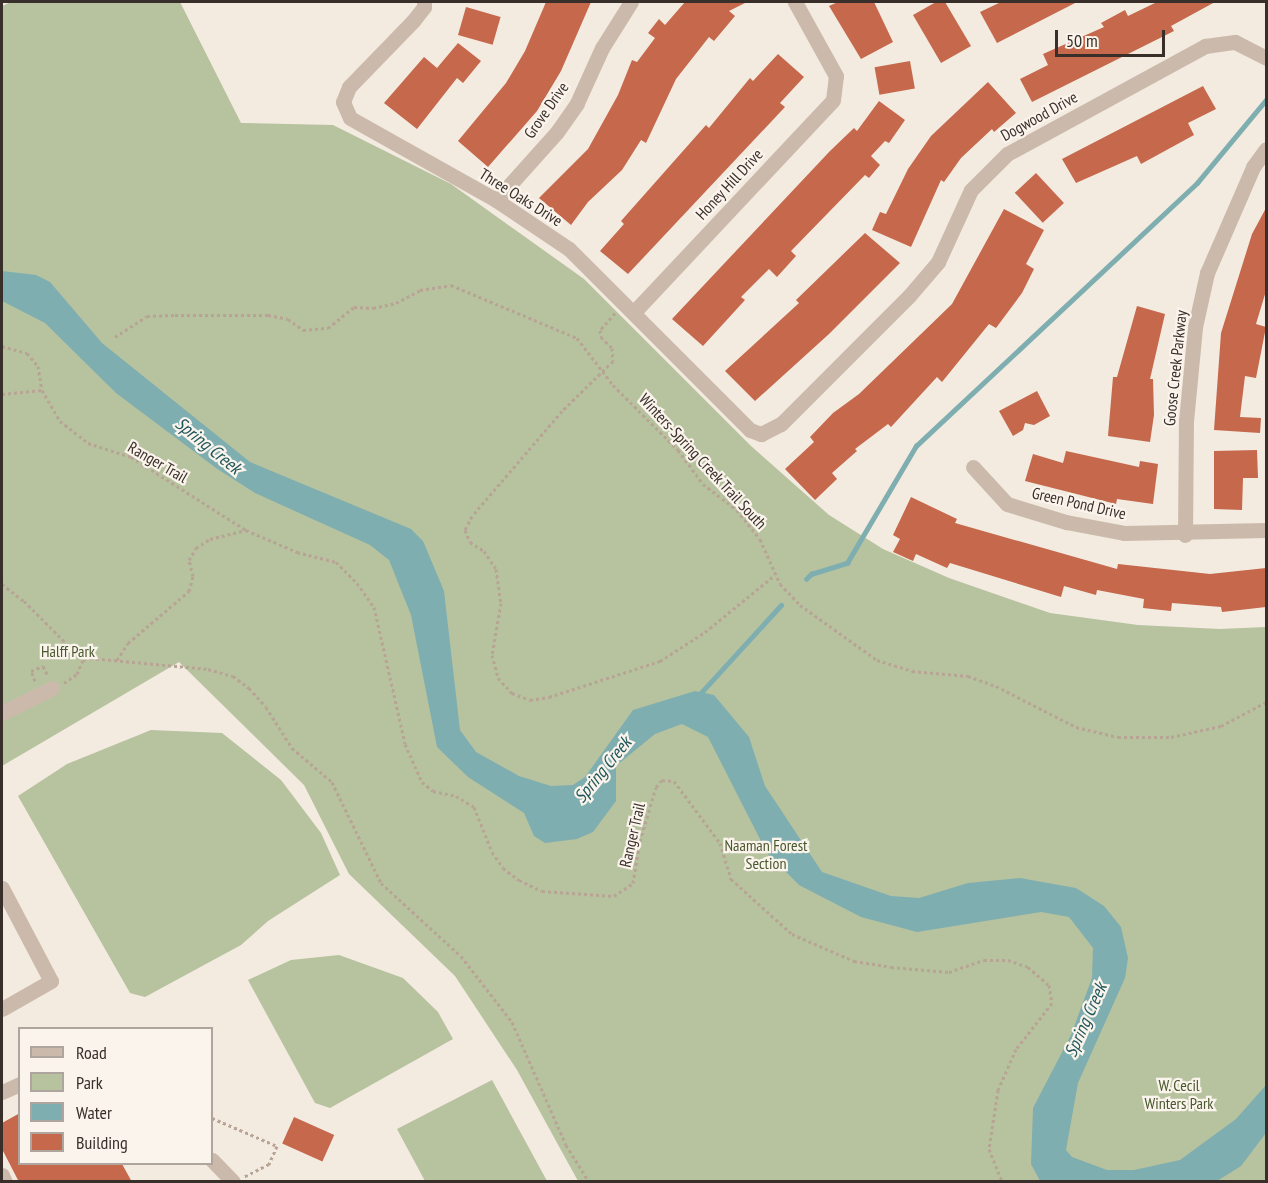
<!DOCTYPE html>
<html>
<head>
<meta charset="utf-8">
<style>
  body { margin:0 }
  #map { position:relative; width:1268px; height:1183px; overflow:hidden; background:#f3eae0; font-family:"PT Sans Narrow",sans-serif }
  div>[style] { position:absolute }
  .green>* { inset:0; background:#b7c29f }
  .water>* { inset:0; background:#7faeb0 }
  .stream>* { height:4.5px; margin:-2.25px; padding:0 2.25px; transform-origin:2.25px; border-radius:2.25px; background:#7faeb0 }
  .building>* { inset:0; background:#c5684c; transform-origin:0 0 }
  .path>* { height:3px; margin-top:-1.5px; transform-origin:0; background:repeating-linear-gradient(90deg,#b7a495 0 3px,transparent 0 6px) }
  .minor>* { height:15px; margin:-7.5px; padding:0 7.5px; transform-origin:7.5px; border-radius:7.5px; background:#cbbaab }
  span { translate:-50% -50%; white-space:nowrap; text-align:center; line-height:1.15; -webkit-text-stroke:4.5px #faf4ec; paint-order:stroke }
  .street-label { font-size:16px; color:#392f2a }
  .park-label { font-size:16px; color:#49582e }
  .water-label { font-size:18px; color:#20575b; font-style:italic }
  .frame { position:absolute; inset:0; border:3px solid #392f2a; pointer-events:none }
  .legend { position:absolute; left:18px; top:1027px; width:195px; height:138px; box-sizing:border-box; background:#faf4ec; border:2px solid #ada59e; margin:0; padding:8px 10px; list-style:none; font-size:18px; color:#392f2a }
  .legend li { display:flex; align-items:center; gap:12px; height:30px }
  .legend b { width:30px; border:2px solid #ada59e }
  .scale { position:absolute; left:1055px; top:30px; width:110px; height:27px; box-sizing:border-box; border:3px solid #392f2a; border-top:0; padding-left:8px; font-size:18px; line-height:21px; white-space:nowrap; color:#392f2a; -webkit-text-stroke:4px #faf4ec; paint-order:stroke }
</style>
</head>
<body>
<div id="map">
  <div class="green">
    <i style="clip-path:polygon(11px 2px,180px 2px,241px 123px,333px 125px,451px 184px,584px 279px,751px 446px,829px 515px,883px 549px,949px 578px,1050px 613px,1138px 625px,1220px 629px,1266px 627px,1266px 1181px,578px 1181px,517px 1070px,455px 976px,349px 874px,304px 785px,179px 662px,2px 766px,2px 6px)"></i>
    <i style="clip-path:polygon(151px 730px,222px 733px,281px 780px,321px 833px,340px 875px,268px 921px,241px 945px,145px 997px,130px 993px,18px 796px,67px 764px)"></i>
    <i style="clip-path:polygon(339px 955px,403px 978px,438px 1012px,453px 1039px,330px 1108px,315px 1103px,248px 980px,291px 960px)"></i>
    <i style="clip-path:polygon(492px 1080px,547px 1181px,425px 1181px,397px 1129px)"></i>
  </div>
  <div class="water">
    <i style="clip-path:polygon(2px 271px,36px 275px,50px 282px,102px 343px,250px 462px,411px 529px,423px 541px,444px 591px,460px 730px,476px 752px,519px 776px,551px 786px,573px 785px,585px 777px,633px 710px,695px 691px,714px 695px,749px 737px,765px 786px,822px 872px,891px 896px,919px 898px,968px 883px,1020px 878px,1076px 888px,1104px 906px,1121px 927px,1128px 958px,1125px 978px,1078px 1083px,1066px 1150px,1072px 1157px,1107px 1170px,1134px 1170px,1180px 1160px,1236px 1119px,1266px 1085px,1266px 1133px,1241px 1166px,1217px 1181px,1040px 1181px,1031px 1164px,1033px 1108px,1071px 1035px,1092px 978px,1093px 948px,1069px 917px,1041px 912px,917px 932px,861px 917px,799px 885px,767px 853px,708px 737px,682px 724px,655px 734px,616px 766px,616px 801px,593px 832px,577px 839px,545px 843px,534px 836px,524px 813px,468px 777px,437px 747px,411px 615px,389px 560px,370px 545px,255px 493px,216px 468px,116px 393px,45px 323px,2px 301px)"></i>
  </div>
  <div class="stream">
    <i style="left:806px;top:579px;width:7px;rotate:-45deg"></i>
    <i style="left:811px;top:574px;width:38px;rotate:-17deg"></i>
    <i style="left:847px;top:563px;width:136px;rotate:-59.5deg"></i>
    <i style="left:916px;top:446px;width:385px;rotate:-43.1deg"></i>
    <i style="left:1197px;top:183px;width:108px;rotate:-50.3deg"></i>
    <i style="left:698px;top:696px;width:123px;rotate:-47.6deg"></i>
  </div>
  <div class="building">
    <i style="clip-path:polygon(546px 2px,591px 2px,561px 71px,537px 111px,488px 167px,458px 141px,506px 83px,525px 51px)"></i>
    <i style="clip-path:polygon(685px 2px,747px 2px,729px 11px,735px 16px,714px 41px,709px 37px,676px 79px,646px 143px,641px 140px,622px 170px,588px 202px,571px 225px,539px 198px,588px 149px,618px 95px,632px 60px,637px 62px,655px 38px,648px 33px,659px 19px,665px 25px)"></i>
    <i style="clip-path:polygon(838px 2px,874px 2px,893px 42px,861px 59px,829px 6px)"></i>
    <i style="clip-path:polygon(936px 2px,945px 2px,971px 46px,941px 63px,913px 15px)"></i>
    <i style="clip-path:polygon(1001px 2px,1077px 2px,997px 43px,980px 12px)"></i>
    <i style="clip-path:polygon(1157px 2px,1215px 2px,1171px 26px,1174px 31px,1032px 102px,1020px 79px,1048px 65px,1043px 54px,1104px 27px,1101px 23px,1125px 10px,1128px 16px)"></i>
    <i style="left:466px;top:7px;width:36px;height:29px;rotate:16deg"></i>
    <i style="clip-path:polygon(458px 43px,481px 61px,463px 83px,457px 78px,417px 129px,384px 103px,424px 57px,437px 68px)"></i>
    <i style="clip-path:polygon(778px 54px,804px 77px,780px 103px,785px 107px,628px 274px,600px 251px,624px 224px,621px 221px,706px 125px,709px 128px,750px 78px,753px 81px)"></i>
    <i style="left:910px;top:61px;width:28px;height:36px;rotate:80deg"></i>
    <i style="clip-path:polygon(988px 82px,1016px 113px,994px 132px,992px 129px,961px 158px,944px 182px,941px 180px,911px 247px,872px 230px,880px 212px,886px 214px,908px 169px,931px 136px)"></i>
    <i style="clip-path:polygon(1203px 86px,1216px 109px,1188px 123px,1194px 135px,1141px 164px,1137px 156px,1076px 183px,1062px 159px)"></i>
    <i style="clip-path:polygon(879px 101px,905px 120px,889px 143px,885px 141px,871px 156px,880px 165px,869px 178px,865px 175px,791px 251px,796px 256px,777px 277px,769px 269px,741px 297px,745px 300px,703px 346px,672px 319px,830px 151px,854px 128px,857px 131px)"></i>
    <i style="left:1036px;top:173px;width:41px;height:29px;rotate:47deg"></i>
    <i style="clip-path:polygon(1266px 208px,1266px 291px,1256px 324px,1266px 327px,1256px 378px,1245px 376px,1240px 417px,1261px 418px,1260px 433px,1214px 430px,1221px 333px,1252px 234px)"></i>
    <i style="clip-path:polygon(1004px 209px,1044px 230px,1026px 264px,1034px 269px,1022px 293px,996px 328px,989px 324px,942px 382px,937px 377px,891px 427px,888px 424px,855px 449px,857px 451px,832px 473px,837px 479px,815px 500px,785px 469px,814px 442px,810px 437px,833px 413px,859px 394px,952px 304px)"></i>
    <i style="clip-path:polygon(865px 233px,900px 263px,829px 334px,755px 401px,725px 371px,799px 303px,796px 300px)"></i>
    <i style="clip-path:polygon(1137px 306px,1165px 314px,1150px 379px,1153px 379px,1154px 415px,1150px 442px,1108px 436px,1113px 377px,1117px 377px)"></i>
    <i style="clip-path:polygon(1037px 391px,1050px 416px,1034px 425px,1025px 423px,1023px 430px,1013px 436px,999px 411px)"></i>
    <i style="clip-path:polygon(1257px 450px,1258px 478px,1243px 478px,1242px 510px,1214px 509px,1214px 451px)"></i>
    <i style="clip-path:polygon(1066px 451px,1139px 467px,1140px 461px,1158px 464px,1153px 504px,1117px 499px,1116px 504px,1025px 481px,1033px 454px,1063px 463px)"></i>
    <i style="clip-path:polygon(911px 497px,957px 519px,955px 523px,1117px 569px,1118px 564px,1210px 574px,1266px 568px,1266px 607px,1222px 612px,1221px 607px,1172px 603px,1171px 611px,1143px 608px,1144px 599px,1097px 590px,1096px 595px,1064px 586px,1061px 597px,950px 563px,947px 568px,916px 554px,913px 561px,893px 552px,900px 539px,893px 535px)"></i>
    <i style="clip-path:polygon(20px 1113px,20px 1164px,122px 1164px,132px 1182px,19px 1182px,2px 1149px,2px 1123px)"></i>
    <i style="left:294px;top:1117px;width:44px;height:29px;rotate:24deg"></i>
  </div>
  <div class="path">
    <i style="left:615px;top:313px;width:23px;rotate:131deg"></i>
    <i style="left:600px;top:330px;width:7px;rotate:82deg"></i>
    <i style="left:601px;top:337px;width:16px;rotate:45deg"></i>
    <i style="left:612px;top:348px;width:13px;rotate:86deg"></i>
    <i style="left:613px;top:361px;width:71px;rotate:135.6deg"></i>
    <i style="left:562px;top:411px;width:138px;rotate:130.6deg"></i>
    <i style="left:472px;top:516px;width:16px;rotate:117deg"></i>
    <i style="left:465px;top:530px;width:13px;rotate:67deg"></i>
    <i style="left:470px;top:542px;width:17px;rotate:33deg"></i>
    <i style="left:484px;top:551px;width:22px;rotate:56deg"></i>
    <i style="left:496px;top:569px;width:34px;rotate:82deg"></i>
    <i style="left:501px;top:603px;width:53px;rotate:99.8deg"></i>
    <i style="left:492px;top:655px;width:24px;rotate:75deg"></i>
    <i style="left:498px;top:678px;width:21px;rotate:47deg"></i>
    <i style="left:512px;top:693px;width:19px;rotate:21deg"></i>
    <i style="left:530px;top:700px;width:19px;rotate:-9deg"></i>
    <i style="left:549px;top:697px;width:117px;rotate:-18deg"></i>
    <i style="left:660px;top:661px;width:54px;rotate:-32.8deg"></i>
    <i style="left:705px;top:632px;width:90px;rotate:-39.2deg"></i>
    <i style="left:115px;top:337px;width:38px;rotate:-33deg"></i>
    <i style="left:147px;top:316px;width:28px;rotate:-2deg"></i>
    <i style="left:175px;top:315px;width:93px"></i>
    <i style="left:268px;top:315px;width:20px;rotate:11deg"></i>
    <i style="left:288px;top:319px;width:19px;rotate:36deg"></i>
    <i style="left:303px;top:330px;width:25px;rotate:-5deg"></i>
    <i style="left:328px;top:328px;width:33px;rotate:-39deg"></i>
    <i style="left:354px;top:307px;width:19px;rotate:3deg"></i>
    <i style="left:373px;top:308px;width:24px;rotate:-12deg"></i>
    <i style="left:396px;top:303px;width:27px;rotate:-28deg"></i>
    <i style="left:420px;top:290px;width:31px;rotate:-9deg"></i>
    <i style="left:451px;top:285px;width:137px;rotate:22.8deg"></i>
    <i style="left:577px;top:338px;width:59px;rotate:52.5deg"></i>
    <i style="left:613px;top:385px;width:92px;rotate:45deg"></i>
    <i style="left:678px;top:450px;width:42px;rotate:53.7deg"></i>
    <i style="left:703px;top:484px;width:43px;rotate:37.4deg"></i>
    <i style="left:737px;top:510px;width:37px;rotate:52deg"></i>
    <i style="left:760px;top:539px;width:49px;rotate:66deg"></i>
    <i style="left:780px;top:584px;width:29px;rotate:46deg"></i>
    <i style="left:800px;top:605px;width:95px;rotate:35.5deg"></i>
    <i style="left:877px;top:660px;width:37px;rotate:17deg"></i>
    <i style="left:912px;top:671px;width:56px;rotate:5.1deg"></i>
    <i style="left:968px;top:676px;width:30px;rotate:20deg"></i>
    <i style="left:996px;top:686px;width:90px;rotate:27.1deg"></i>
    <i style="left:1076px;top:727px;width:43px;rotate:13.4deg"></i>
    <i style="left:1118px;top:737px;width:53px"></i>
    <i style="left:1171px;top:737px;width:51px;rotate:-12.4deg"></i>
    <i style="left:1221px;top:726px;width:51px;rotate:-28.1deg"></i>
    <i style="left:2px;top:346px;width:26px;rotate:16deg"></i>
    <i style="left:27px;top:353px;width:17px;rotate:50deg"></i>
    <i style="left:38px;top:366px;width:24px;rotate:81deg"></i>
    <i style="left:2px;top:394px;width:40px;rotate:-5.7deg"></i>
    <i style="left:42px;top:390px;width:36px;rotate:60deg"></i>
    <i style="left:60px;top:421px;width:36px;rotate:38deg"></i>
    <i style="left:88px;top:443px;width:45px;rotate:18deg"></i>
    <i style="left:131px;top:457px;width:136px;rotate:32.4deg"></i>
    <i style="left:2px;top:584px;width:28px;rotate:38deg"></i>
    <i style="left:24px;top:601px;width:83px;rotate:45deg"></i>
    <i style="left:117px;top:660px;width:20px;rotate:-57deg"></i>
    <i style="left:128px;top:643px;width:80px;rotate:-40.4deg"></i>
    <i style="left:189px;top:591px;width:16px;rotate:-75deg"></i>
    <i style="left:193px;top:576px;width:16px;rotate:-104deg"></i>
    <i style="left:189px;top:560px;width:14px;rotate:-60deg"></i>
    <i style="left:196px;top:548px;width:17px;rotate:-33deg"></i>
    <i style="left:210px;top:539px;width:37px;rotate:-14deg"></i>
    <i style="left:246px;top:530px;width:56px;rotate:23.3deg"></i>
    <i style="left:297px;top:552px;width:40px;rotate:14.4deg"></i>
    <i style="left:336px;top:562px;width:30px;rotate:45deg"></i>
    <i style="left:357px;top:583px;width:29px;rotate:55deg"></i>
    <i style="left:374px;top:607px;width:140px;rotate:77.2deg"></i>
    <i style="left:405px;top:744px;width:42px;rotate:65.9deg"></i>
    <i style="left:422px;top:782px;width:14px;rotate:39deg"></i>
    <i style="left:433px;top:791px;width:24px;rotate:12deg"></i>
    <i style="left:456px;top:796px;width:21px;rotate:31deg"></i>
    <i style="left:474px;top:807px;width:48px;rotate:68.2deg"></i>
    <i style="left:492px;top:852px;width:19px;rotate:55deg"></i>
    <i style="left:503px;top:868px;width:20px;rotate:37deg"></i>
    <i style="left:519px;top:880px;width:25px;rotate:26deg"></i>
    <i style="left:542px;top:891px;width:72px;rotate:4deg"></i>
    <i style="left:614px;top:896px;width:23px;rotate:-34deg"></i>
    <i style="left:633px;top:883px;width:43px;rotate:-80.5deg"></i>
    <i style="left:640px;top:841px;width:56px;rotate:-73.5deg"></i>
    <i style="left:656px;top:787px;width:9px;rotate:-49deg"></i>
    <i style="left:662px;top:780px;width:12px;rotate:5deg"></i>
    <i style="left:674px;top:781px;width:77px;rotate:53.4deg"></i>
    <i style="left:720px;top:843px;width:38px;rotate:73deg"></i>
    <i style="left:731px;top:879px;width:82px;rotate:42deg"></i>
    <i style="left:792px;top:934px;width:68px;rotate:23.5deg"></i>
    <i style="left:854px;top:961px;width:37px;rotate:9deg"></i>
    <i style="left:891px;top:967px;width:58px;rotate:4.9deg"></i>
    <i style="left:949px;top:972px;width:37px;rotate:-19deg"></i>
    <i style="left:984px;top:960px;width:24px"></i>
    <i style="left:1008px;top:960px;width:21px;rotate:19deg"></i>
    <i style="left:1028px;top:967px;width:28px;rotate:41deg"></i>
    <i style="left:1049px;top:985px;width:18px;rotate:81deg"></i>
    <i style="left:1052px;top:1003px;width:58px;rotate:128deg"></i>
    <i style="left:1016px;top:1049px;width:45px;rotate:113.7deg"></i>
    <i style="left:998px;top:1090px;width:60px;rotate:98.7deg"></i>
    <i style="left:989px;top:1149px;width:35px;rotate:68deg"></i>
    <i style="left:35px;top:681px;width:11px;rotate:-112deg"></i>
    <i style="left:31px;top:671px;width:13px;rotate:-23deg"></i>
    <i style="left:43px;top:666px;width:11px;rotate:63deg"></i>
    <i style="left:64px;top:683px;width:16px;rotate:-35deg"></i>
    <i style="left:77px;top:674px;width:15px;rotate:-67deg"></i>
    <i style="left:83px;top:660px;width:7px;rotate:-16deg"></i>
    <i style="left:90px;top:658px;width:119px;rotate:5.3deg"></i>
    <i style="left:208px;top:669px;width:26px;rotate:16deg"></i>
    <i style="left:233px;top:676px;width:20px;rotate:37deg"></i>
    <i style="left:249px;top:688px;width:25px;rotate:48deg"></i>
    <i style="left:266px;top:707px;width:49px;rotate:57.6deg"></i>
    <i style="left:292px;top:748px;width:52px;rotate:40.4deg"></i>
    <i style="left:332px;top:782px;width:112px;rotate:64.1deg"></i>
    <i style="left:381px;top:883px;width:108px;rotate:42.4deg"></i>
    <i style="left:461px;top:956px;width:83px;rotate:52.3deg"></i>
    <i style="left:512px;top:1022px;width:134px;rotate:66.3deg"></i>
    <i style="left:566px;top:1145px;width:44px;rotate:58.1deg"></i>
    <i style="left:212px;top:1118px;width:71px;rotate:23.3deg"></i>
    <i style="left:277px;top:1146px;width:20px;rotate:114deg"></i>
    <i style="left:269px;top:1164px;width:28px;rotate:153deg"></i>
  </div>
  <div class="minor">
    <i style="left:424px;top:2px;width:5px;rotate:90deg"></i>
    <i style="left:424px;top:7px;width:18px;rotate:128deg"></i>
    <i style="left:413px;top:21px;width:92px;rotate:134.1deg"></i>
    <i style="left:349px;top:87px;width:16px;rotate:112deg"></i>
    <i style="left:343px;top:102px;width:17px;rotate:66deg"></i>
    <i style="left:350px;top:118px;width:167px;rotate:29.3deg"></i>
    <i style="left:496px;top:200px;width:88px;rotate:33.9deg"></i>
    <i style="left:569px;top:249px;width:256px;rotate:45deg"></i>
    <i style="left:750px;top:430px;width:12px;rotate:20deg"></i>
    <i style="left:761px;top:434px;width:22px;rotate:-27deg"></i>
    <i style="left:781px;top:424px;width:181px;rotate:-45deg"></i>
    <i style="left:909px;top:296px;width:45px;rotate:-49.5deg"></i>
    <i style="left:938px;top:262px;width:79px;rotate:-65.4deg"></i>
    <i style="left:971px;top:190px;width:51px;rotate:-45deg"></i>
    <i style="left:1007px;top:154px;width:226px;rotate:-28.6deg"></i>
    <i style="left:1205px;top:46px;width:30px;rotate:-8deg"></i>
    <i style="left:1235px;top:42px;width:35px;rotate:27deg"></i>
    <i style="left:496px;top:200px;width:91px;rotate:-48.1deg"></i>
    <i style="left:557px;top:132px;width:35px;rotate:-55deg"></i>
    <i style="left:577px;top:103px;width:60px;rotate:-65.6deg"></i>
    <i style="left:602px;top:48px;width:54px;rotate:-57.8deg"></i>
    <i style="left:635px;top:311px;width:289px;rotate:-46.8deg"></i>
    <i style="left:833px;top:100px;width:24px;rotate:-83deg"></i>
    <i style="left:836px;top:76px;width:85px;rotate:-119deg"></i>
    <i style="left:973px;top:467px;width:50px;rotate:47.4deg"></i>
    <i style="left:1007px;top:504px;width:62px;rotate:17deg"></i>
    <i style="left:1066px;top:522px;width:59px;rotate:10.7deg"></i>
    <i style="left:1124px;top:533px;width:142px;rotate:-1.2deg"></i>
    <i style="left:1185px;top:535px;width:114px;rotate:-89.5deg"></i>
    <i style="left:1186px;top:421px;width:94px;rotate:-84.5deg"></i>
    <i style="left:1195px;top:327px;width:55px;rotate:-77.5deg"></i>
    <i style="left:1207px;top:273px;width:116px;rotate:-66.5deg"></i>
    <i style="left:1253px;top:167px;width:22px;rotate:-54deg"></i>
    <i style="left:2px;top:713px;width:56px;rotate:-26.6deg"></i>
    <i style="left:2px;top:888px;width:105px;rotate:62.2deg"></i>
    <i style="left:51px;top:981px;width:56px;rotate:150.3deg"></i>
    <i style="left:2px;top:1092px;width:20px;rotate:-24deg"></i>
    <i style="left:212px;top:1160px;width:30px;rotate:46deg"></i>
    <i style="left:2px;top:1175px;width:8px;rotate:67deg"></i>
  </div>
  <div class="street-label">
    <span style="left:546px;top:110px;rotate:-55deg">Grove Drive</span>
    <span style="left:1039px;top:116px;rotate:-29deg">Dogwood Drive</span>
    <span style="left:729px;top:184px;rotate:-47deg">Honey Hill Drive</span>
    <span style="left:521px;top:197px;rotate:32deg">Three Oaks Drive</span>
    <span style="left:1175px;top:368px;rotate:-84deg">Goose Creek Parkway</span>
    <span style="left:703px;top:461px;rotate:47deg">Winters-Spring Creek Trail South</span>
    <span style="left:158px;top:462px;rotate:30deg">Ranger Trail</span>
    <span style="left:1079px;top:503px;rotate:13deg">Green Pond Drive</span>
    <span style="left:632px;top:835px;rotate:-77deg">Ranger Trail</span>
  </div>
  <div class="park-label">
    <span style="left:68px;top:651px">Halff Park</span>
    <span style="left:766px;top:854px">Naaman Forest<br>Section</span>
    <span style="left:1179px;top:1094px">W. Cecil<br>Winters Park</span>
  </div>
  <div class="water-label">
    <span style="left:208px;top:446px;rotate:39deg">Spring Creek</span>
    <span style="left:603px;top:770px;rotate:-51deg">Spring Creek</span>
    <span style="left:1086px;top:1020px;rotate:-66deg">Spring Creek</span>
  </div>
  <div class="frame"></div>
  <ul class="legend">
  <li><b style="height:8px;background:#cbbaab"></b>Road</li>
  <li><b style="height:16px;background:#b7c29f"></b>Park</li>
  <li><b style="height:16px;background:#7faeb0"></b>Water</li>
  <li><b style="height:16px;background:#c5684c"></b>Building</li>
  </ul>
  <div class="scale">50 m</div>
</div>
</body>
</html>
